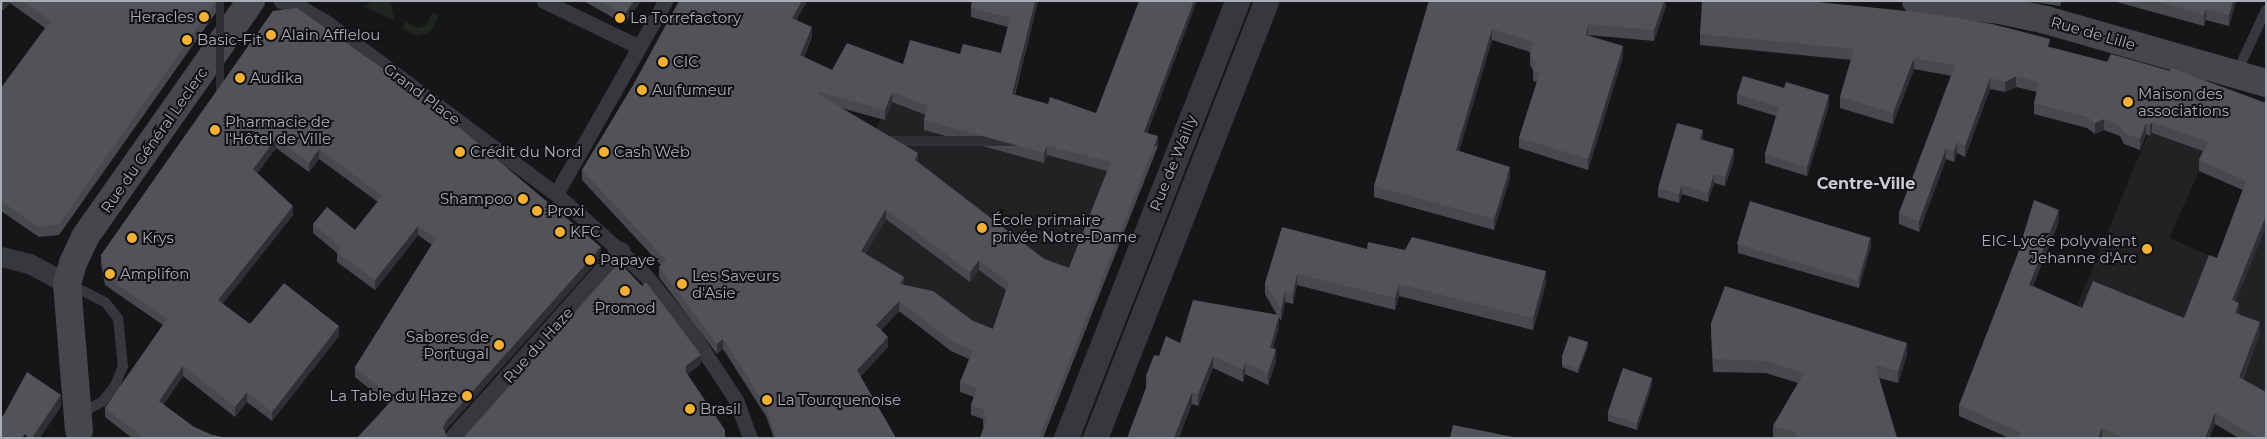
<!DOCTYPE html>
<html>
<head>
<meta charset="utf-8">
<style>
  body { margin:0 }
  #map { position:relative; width:2267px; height:439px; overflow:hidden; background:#161618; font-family:Montserrat,sans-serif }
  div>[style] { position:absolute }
  .built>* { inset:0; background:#222225 }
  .green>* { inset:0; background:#1e261f }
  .service>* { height:10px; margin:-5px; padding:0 5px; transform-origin:5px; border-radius:5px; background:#37383d }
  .pedestrian>* { height:15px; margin:-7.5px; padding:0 7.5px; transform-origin:7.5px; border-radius:7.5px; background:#37383d }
  .minor>* { height:20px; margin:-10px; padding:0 10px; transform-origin:10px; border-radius:10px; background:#37383d }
  .tertiary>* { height:25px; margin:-12.5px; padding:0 12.5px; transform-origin:12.5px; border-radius:12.5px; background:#37383d }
  .secondary>* { height:28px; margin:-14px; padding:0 14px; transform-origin:14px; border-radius:14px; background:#45474d }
  .wall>* { inset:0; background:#47494d }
  .shaded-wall>* { inset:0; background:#2f3033; transform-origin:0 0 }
  .building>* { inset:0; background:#525359; transform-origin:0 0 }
  .dots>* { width:14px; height:14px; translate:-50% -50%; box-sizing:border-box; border:2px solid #111113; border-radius:50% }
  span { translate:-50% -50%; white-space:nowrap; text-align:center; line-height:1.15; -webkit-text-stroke:4px #111113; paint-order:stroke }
  .poi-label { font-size:15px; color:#a8adb8 }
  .right { translate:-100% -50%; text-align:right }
  .left { translate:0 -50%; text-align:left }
  .street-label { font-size:15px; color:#a8adb8 }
  .neighbourhood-label { font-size:16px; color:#c9ccd4; font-weight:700 }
  .frame { position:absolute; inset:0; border:2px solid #a8adb8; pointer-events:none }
</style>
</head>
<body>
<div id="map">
  <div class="built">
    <i style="clip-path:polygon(903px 74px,1158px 146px,1063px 385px,825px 249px,863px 154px)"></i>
    <i style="clip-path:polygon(2171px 79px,2231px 100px,2169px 238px,2220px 260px,2266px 142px,2266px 438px,2239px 438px,2215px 424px,2022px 438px)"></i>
  </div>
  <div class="green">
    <i style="clip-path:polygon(375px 1px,390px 1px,395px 21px,363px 6px)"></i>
    <i style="clip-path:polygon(433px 13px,439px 16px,430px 32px,417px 36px,402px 28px,406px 22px,417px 28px,425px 26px)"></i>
  </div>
  <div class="service">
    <i style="left:2236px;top:74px;width:71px;rotate:-64.9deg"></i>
    <i style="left:69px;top:284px;width:40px;rotate:26.6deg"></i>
    <i style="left:105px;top:302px;width:21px;rotate:51deg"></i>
    <i style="left:118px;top:318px;width:48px;rotate:84.1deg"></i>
    <i style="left:123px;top:366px;width:22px;rotate:112deg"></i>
    <i style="left:115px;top:386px;width:21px;rotate:129deg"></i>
    <i style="left:102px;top:402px;width:25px;rotate:153deg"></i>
  </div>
  <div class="pedestrian">
    <i style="left:281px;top:1px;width:20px;rotate:18deg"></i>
    <i style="left:300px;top:7px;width:30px;rotate:30deg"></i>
    <i style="left:326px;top:22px;width:287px;rotate:36.8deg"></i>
    <i style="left:556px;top:194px;width:87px;rotate:41.7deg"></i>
    <i style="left:621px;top:252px;width:33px;rotate:44deg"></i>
    <i style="left:645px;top:275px;width:71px;rotate:50.7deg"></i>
    <i style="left:690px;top:330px;width:84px;rotate:56.7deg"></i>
    <i style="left:736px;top:400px;width:40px;rotate:69.8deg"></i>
    <i style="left:544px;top:1px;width:103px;rotate:25.8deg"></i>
    <i style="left:556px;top:194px;width:222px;rotate:-60.5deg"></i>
  </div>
  <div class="minor">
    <i style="left:1px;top:257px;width:30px;rotate:14deg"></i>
    <i style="left:30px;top:264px;width:42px;rotate:28.4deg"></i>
    <i style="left:455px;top:438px;width:249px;rotate:-48.3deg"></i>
  </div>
  <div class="tertiary">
    <i style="left:1066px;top:438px;width:469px;rotate:-68.6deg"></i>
    <i style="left:1095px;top:438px;width:469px;rotate:-68.6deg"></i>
  </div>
  <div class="secondary">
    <i style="left:1916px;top:1px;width:84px;rotate:6.1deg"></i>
    <i style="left:2000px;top:10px;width:47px;rotate:12.3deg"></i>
    <i style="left:2046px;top:20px;width:229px;rotate:16deg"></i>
    <i style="left:79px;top:430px;width:146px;rotate:-94.7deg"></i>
    <i style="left:67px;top:284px;width:22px;rotate:-74deg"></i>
    <i style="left:73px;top:263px;width:29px;rotate:-65deg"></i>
    <i style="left:85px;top:237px;width:289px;rotate:-54.9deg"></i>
  </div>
  <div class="wall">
    <i style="clip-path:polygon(1px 1px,224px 1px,59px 235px,39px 237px,1px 211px,1px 88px,45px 28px,10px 3px,3px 10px,1px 9px)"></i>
    <i style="clip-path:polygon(584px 1px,641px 1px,624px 24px)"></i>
    <i style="clip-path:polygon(evenodd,807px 1px,796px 20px,812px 37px,804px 57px,832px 70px,903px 64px,960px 54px,1001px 53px,1008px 27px,971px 17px,971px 8px,972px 1px,1038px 1px,1015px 95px,1148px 133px,1158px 146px,1043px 438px,980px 438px,984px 426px,983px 426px,983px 419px,971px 415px,971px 405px,974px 397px,960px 392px,960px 382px,969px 359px,951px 351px,899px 311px,881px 330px,888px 347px,860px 377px,896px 438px,774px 438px,766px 416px,723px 349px,717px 354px,659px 277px,659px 267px,661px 265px,582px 180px,582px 170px,632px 87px,807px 1px,892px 102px,926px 115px,924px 120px,924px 130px,1044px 163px,1047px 155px,1107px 171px,1069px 268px,1044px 259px,918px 162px,841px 108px,885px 120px,892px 102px,807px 1px,886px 219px,970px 282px,979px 270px,1006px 290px,993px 329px,973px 321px,904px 285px,865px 254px,886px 219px)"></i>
    <i style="clip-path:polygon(1429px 1px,1666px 1px,1666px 6px,1654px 41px,1588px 35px,1623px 57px,1588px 170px,1519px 148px,1519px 138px,1537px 82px,1533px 81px,1533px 70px,1530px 65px,1530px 52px,1492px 40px,1459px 151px,1510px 178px,1494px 230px,1374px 197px,1374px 186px)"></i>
    <i style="clip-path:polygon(2027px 1px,2062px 1px,2060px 6px)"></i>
    <i style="clip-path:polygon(2113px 1px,2236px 1px,2229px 26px,2206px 20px,2204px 26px)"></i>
    <i style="clip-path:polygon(273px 11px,601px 257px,446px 430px,445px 432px,388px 404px,355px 377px,355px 367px,432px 245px,418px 235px,375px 290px,337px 262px,337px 253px,313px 233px,313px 224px,355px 230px,378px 202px,319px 159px,309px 172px,276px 148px,257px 173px,293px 215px,222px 304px,250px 324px,339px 336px,272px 421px,247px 402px,235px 417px,183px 376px,163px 405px,194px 427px,212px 435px,227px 438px,132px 438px,105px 417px,105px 408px,163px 325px,105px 285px,101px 264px,101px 255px)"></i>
    <i style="clip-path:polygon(1700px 34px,2050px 47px,2266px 103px,2236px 302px,2239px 314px,2260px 333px,2243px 379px,2266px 438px,2239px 438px,2215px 424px,2209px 438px,2009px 438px,1959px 416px,1959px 405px,2059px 221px,2033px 286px,2082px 308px,2184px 318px,2217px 258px,2243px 190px,2199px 171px,2199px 160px,2203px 151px,2152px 133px,2150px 136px,2146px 134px,2140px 150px,2124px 144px,2120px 136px,2104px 130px,2095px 134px,2087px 128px,2034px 114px,2034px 103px,2037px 92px,2016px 87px,2005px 92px,1990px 89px,1965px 157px,1957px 153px,1954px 162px,1946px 159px,1919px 232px,1899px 224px,1899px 213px,1952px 76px,1914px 69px,1893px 124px,1840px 108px,1840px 97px,1851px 60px,1700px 45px)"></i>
    <i style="clip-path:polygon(1737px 94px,1829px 105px,1807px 176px,1765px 163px,1765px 154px,1776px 116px,1737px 104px)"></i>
    <i style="clip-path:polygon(1703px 140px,1734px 159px,1725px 186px,1714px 183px,1708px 202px,1682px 194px,1679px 203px,1658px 197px,1658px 188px)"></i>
    <i style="clip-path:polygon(1738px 244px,1871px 246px,1859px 288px,1738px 253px)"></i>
    <i style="clip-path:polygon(1367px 249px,1546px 283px,1533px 330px,1399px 296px,1395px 310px,1297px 285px,1293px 304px,1285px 302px,1281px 321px,1279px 318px,1279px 327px,1273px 348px,1276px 361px,1268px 385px,1245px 374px,1243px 382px,1213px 368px,1198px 406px,1146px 388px,1146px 376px,1159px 356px,1180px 343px,1277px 315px,1265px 294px,1265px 283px)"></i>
    <i style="clip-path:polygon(1711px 323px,1907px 355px,1898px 383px,1879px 378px,1897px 438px,1773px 438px,1773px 426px,1798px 383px,1766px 373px,1713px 372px,1711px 335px)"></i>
    <i style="clip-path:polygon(1588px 346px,1578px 373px,1562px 367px,1562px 356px)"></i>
    <i style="clip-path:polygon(1652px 385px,1637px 430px,1608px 421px,1608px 414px)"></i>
  </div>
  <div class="shaded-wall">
    <i style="clip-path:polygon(3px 1px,10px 1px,10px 3px,3px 10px)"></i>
    <i style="left:216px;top:1px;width:8px;height:273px"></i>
    <i style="clip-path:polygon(634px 1px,641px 1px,624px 24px,624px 15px)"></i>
    <i style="clip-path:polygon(802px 1px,807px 1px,792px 28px,792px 18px)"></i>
    <i style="clip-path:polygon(1035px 1px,1038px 1px,1012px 104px,1012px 94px)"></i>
    <i style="clip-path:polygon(1194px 1px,1197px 1px,1144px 142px,1144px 132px)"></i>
    <i style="clip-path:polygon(1664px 1px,1666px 1px,1666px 6px,1654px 41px,1654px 30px)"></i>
    <i style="clip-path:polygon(2233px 1px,2236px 1px,2229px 26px,2229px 15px)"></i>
    <i style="clip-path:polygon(2206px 9px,2206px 20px,2204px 26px,2204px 15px)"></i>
    <i style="clip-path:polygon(1588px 24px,1588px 35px,1586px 46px,1586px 35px)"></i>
    <i style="clip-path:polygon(812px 27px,812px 37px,800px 65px,800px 55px)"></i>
    <i style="clip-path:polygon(1492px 29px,1492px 40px,1456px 161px,1456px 150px)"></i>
    <i style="clip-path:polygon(1623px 46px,1623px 57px,1588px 170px,1588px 159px)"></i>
    <i style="clip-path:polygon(1914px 58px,1914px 69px,1893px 124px,1893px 113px)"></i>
    <i style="clip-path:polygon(2016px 76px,2016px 87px,2005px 92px,2005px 82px)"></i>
    <i style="clip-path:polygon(1990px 78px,1990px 89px,1965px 157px,1965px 146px)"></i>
    <i style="clip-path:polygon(892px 92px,892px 102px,885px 120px,885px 110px)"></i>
    <i style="clip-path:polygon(1829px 95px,1829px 105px,1807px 176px,1807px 167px)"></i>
    <i style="clip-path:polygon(2104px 119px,2104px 130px,2095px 134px,2095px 123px)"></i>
    <i style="clip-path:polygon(2152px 122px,2152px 133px,2150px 136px,2150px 125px)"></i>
    <i style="clip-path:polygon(2146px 123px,2146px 134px,2140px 150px,2140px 139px)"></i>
    <i style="clip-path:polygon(1703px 130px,1703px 140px,1700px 148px,1700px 139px)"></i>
    <i style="left:1158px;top:136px;width:10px;height:325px;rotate:90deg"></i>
    <i style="clip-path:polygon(276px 138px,276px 148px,253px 179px,253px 169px)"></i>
    <i style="clip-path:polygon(1957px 142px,1957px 153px,1954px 162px,1954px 151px)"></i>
    <i style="clip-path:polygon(1047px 146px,1047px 155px,1044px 163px,1044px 153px)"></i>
    <i style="clip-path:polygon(1946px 148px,1946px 159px,1919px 232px,1919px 221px)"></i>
    <i style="clip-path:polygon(319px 149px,319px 159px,309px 172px,309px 163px)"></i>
    <i style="clip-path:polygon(1734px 149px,1734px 159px,1725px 186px,1725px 177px)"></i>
    <i style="clip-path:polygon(918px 153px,918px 163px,915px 160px)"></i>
    <i style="clip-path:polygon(1510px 167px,1510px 178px,1494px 230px,1494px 219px)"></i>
    <i style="clip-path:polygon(1714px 174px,1714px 183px,1708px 202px,1708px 193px)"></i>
    <i style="clip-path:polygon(1682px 185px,1682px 194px,1679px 203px,1679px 194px)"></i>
    <i style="clip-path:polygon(293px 206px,293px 215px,218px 310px,218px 300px)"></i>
    <i style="clip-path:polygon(886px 209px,886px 219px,861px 261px,861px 251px)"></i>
    <i style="clip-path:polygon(2059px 210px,2059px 221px,2029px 296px,2029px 285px)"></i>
    <i style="clip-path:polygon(2266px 216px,2266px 227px,2232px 311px,2232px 300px)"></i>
    <i style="clip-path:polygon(418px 226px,418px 235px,375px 290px,375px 280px)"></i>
    <i style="clip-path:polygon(1871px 237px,1871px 246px,1859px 288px,1859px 280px)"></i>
    <i style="clip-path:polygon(601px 247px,601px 257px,446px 430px,443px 436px,443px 427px,446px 421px)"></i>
    <i style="clip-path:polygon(979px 260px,979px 270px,970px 282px,970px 272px)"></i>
    <i style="clip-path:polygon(1546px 271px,1546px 283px,1533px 330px,1533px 318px)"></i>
    <i style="clip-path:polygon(1297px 274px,1297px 285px,1293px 304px,1293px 293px)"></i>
    <i style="clip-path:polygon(904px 277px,904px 287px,900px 284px)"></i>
    <i style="clip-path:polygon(1399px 284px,1399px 296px,1395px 310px,1395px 298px)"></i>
    <i style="clip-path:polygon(1285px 291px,1285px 302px,1281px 321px,1281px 309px)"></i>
    <i style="clip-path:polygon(899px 301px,899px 311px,876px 335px,876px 325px)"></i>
    <i style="clip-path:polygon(2239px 303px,2239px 314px,2235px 313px)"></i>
    <i style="clip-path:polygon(1279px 315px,1279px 327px,1270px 360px,1270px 348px)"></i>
    <i style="clip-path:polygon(2260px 322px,2260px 333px,2239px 388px,2239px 377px)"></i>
    <i style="clip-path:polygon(339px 326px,339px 336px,272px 421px,272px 412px)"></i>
    <i style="clip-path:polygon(888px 337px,888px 347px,857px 380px,857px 370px)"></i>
    <i style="clip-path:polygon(723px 339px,723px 349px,717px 354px,717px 344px)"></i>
    <i style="clip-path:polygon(1588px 342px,1588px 346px,1578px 373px,1578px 369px)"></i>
    <i style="clip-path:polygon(1907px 343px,1907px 355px,1898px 383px,1898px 371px)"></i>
    <i style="clip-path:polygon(1276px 349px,1276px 361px,1268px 385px,1268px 373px)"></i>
    <i style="clip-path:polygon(701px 355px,701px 364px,686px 376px,686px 366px)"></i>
    <i style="clip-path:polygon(1213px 356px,1213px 368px,1198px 406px,1198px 394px)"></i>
    <i style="clip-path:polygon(1245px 362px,1245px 374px,1243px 382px,1243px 370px)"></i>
    <i style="clip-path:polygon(183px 366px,183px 376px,159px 411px,159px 401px)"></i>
    <i style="clip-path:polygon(1652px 378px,1652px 385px,1637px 430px,1637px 423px)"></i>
    <i style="clip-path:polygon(247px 392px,247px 402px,235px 417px,235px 407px)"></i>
    <i style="clip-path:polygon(1192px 392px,1192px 404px,1179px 438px,1174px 438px)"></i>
    <i style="clip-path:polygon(61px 395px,61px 407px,40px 438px,32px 438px)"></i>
    <i style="clip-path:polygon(2215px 413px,2215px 424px,2209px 438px,2205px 438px)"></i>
    <i style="clip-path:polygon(2102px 428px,2102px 438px,2098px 438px)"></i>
  </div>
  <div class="building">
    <i style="clip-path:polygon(22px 1px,216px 1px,59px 224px,39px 227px,1px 201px,1px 88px,51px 21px)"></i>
    <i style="clip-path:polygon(601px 1px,634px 1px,624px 15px)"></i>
    <i style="clip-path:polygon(evenodd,679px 1px,802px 1px,792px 18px,812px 27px,800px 55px,832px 70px,847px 43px,903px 64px,910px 40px,960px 54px,963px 44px,1001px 53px,1010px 18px,971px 8px,972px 1px,1035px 1px,1012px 94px,1048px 104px,1050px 97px,1096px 113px,1139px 1px,1194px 1px,1144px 132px,1158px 136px,1039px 438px,980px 438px,987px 418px,983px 416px,985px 410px,971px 405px,977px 388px,960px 382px,973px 351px,951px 341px,899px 301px,876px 325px,888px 337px,857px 370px,896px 438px,776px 438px,766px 406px,723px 339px,717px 344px,659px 267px,666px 260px,582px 170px,632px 87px,679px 1px,819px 92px,885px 110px,892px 92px,928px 106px,924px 120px,1044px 153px,1047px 146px,1111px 162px,1069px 268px,1044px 259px,915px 160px,918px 153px,818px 94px,819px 92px,679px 1px,886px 209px,970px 272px,979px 260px,1009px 283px,993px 329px,973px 321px,933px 291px,900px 284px,904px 277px,861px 251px,886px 209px)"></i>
    <i style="clip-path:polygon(1429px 1px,1664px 1px,1654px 30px,1588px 24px,1586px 35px,1623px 46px,1588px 159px,1519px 138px,1540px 72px,1533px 70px,1535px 63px,1530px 54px,1533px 42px,1492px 29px,1456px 150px,1510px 167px,1494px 219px,1374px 186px)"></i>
    <i style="clip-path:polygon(1702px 1px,1808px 1px,1926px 13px,1992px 24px,2050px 39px,2048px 47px,2107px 62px,2111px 54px,2170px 71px,2171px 68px,2266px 103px,2266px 216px,2232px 300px,2239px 303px,2235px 313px,2260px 322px,2239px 377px,2266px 392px,2266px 438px,2258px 438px,2215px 413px,2205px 438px,2124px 438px,2102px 428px,2098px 438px,2018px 438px,2020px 432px,1959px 405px,2018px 253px,2034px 200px,2059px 210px,2029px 285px,2082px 308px,2093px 281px,2184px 318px,2209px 255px,2217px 258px,2246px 181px,2199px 160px,2208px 142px,2152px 122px,2150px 125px,2146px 123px,2140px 139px,2124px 133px,2120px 125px,2104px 119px,2095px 123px,2087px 117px,2034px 103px,2039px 82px,2016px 76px,2005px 82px,1990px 78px,1965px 146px,1957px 142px,1954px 151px,1946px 148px,1919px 221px,1899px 213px,1955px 65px,1914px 58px,1893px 113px,1840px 97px,1854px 49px,1700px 34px)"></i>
    <i style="clip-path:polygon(2154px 1px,2233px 1px,2229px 15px,2206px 9px,2204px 15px)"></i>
    <i style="clip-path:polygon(297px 8px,423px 97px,601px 247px,446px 421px,443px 427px,447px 437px,448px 438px,357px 438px,393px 399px,355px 367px,436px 238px,418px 226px,375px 280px,337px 253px,341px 247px,313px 224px,327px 207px,355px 230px,382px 196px,319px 149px,309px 163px,276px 138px,253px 169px,293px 206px,218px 300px,250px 324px,284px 283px,339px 326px,272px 412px,247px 392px,235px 407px,183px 366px,159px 401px,194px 427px,212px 435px,227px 438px,144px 438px,105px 408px,167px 319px,105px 276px,101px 255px,273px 11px)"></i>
    <i style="clip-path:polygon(1743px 76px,1784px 88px,1786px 82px,1829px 95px,1807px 167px,1765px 154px,1779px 107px,1737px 94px)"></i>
    <i style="clip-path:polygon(1677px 123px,1703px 130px,1700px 139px,1734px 149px,1725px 177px,1714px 174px,1708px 193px,1682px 185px,1679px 194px,1658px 188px)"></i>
    <i style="left:1750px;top:201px;width:126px;height:45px;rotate:17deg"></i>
    <i style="clip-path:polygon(1282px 227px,1367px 249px,1368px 242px,1405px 250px,1412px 237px,1546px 271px,1533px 318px,1399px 284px,1395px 298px,1297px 274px,1293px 293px,1285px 291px,1281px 309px,1265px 283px)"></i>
    <i style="clip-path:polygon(623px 266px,642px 286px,646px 282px,701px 355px,686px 366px,686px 372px,725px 430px,725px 438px,460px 438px,464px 437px,615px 267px)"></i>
    <i style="clip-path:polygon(1725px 286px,1907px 343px,1898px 371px,1875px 365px,1897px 438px,1795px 438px,1797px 432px,1773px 426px,1804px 373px,1766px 361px,1713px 359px,1711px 323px)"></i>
    <i style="clip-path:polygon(1193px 300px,1279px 315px,1270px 348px,1276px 349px,1268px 373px,1245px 362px,1243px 370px,1213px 356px,1198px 394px,1192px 392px,1174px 438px,1127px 438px,1149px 380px,1146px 376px,1154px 355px,1159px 356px,1166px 336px,1180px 343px)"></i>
    <i style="clip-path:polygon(1569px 336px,1588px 342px,1578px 369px,1562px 364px,1562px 356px)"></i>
    <i style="left:1623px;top:368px;width:31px;height:48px;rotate:19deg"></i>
    <i style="clip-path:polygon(27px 372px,61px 395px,32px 438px,28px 438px,25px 434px,22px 438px,1px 438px,1px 415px,3px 416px)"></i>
    <i style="clip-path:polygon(1453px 425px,1518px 438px,1450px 438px)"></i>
  </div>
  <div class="dots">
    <i style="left:204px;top:17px;background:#f2b134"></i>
    <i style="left:620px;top:18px;background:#f2b134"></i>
    <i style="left:271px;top:35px;background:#f2b134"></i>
    <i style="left:187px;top:40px;background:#f2b134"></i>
    <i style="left:663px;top:62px;background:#f2b134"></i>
    <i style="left:240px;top:78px;background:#f2b134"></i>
    <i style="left:642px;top:90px;background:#f2b134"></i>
    <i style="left:2128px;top:102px;background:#f2b134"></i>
    <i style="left:215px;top:130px;background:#f2b134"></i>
    <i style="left:460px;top:152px;background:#f2b134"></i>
    <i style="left:604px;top:152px;background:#f2b134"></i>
    <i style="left:523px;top:199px;background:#f2b134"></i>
    <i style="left:537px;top:211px;background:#f2b134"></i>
    <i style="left:982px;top:228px;background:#f2b134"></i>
    <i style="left:560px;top:232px;background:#f2b134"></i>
    <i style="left:132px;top:238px;background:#f2b134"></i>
    <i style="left:2147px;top:249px;background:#f2b134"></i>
    <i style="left:590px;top:260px;background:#f2b134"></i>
    <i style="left:110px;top:274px;background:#f2b134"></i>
    <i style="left:682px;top:284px;background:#f2b134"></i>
    <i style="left:625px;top:291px;background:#f2b134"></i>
    <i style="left:499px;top:345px;background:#f2b134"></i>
    <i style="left:467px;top:396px;background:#f2b134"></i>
    <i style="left:767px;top:400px;background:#f2b134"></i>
    <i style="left:690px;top:409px;background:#f2b134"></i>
  </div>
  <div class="poi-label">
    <span class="right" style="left:194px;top:17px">Heracles</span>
    <span class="left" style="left:630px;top:18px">La Torrefactory</span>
    <span class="left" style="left:281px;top:35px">Alain Afflelou</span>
    <span class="left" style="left:197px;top:40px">Basic-Fit</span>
    <span class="left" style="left:673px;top:62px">CIC</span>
    <span class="left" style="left:250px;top:78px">Audika</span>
    <span class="left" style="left:652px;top:90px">Au fumeur</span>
    <span class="left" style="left:2138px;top:102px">Maison des<br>associations</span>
    <span class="left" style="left:225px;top:130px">Pharmacie de<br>l'Hôtel de Ville</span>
    <span class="left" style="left:470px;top:152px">Crédit du Nord</span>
    <span class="left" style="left:614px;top:152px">Cash Web</span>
    <span class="right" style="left:513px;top:199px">Shampoo</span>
    <span class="left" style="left:547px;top:211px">Proxi</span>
    <span class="left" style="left:992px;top:228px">École primaire<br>privée Notre-Dame</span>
    <span class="left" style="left:570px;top:232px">KFC</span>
    <span class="left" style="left:142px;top:238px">Krys</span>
    <span class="right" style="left:2137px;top:249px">EIC-Lycée polyvalent<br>Jehanne d'Arc</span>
    <span class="left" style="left:600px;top:260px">Papaye</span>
    <span class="left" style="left:120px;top:274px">Amplifon</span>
    <span class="left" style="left:692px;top:284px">Les Saveurs<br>d'Asie</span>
    <span style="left:625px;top:308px">Promod</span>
    <span class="right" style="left:489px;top:345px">Sabores de<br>Portugal</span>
    <span class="right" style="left:457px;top:396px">La Table du Haze</span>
    <span class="left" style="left:777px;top:400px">La Tourquenoise</span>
    <span class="left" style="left:700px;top:409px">Brasil</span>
  </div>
  <div class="street-label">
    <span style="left:2093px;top:33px;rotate:16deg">Rue de Lille</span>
    <span style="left:422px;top:94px;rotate:37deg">Grand Place</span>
    <span style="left:154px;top:140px;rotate:-55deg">Rue du Général Leclerc</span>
    <span style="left:1173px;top:163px;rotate:-68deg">Rue de Wailly</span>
    <span style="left:538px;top:345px;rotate:-48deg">Rue du Haze</span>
  </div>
  <div class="neighbourhood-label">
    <span style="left:1866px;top:184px">Centre-Ville</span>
  </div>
  <div class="frame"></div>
</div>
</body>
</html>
